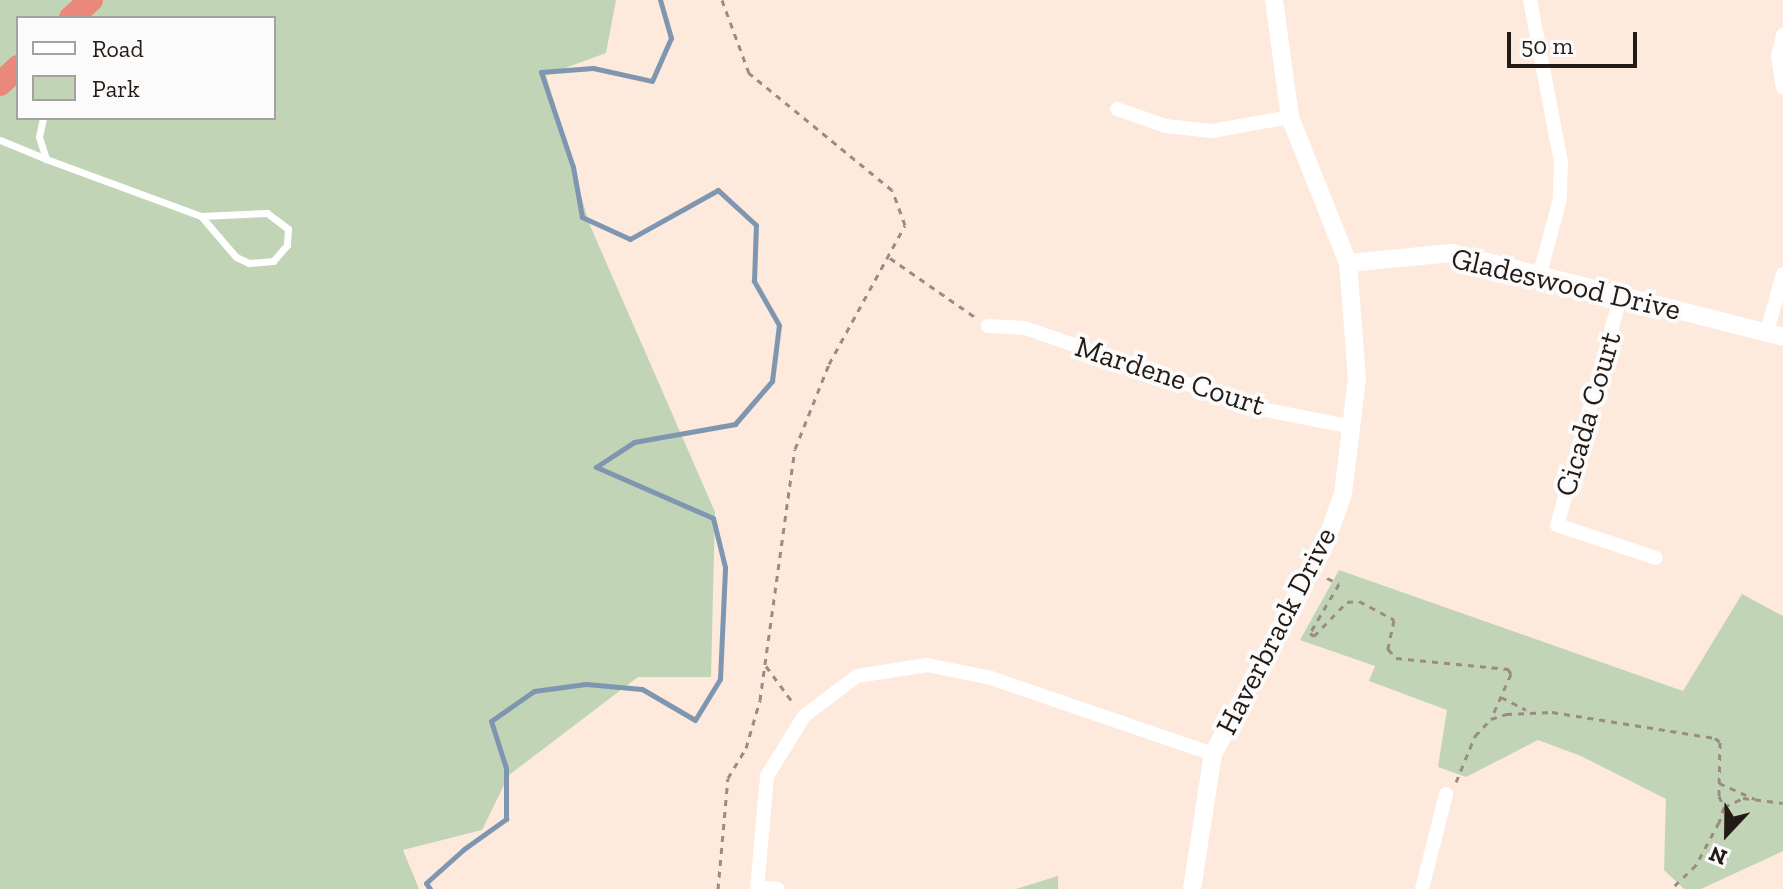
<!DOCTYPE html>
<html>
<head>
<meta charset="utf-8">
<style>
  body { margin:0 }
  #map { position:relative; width:1783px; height:889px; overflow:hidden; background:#fdeadd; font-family:"Zilla Slab",serif }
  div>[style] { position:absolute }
  .green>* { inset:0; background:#c1d5b6 }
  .stream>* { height:5px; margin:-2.5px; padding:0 2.5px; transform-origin:2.5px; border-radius:2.5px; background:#7f96b1 }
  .path>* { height:3px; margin-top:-1.5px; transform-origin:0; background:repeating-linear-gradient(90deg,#9a8c83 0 6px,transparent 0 12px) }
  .lane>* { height:7px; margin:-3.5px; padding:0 3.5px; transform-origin:3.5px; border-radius:3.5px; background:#fff }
  .street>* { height:14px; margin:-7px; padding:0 7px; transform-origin:7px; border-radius:7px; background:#fff }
  .secondary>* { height:18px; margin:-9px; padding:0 9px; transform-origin:9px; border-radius:9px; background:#fff }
  .highway>* { height:24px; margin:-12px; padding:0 12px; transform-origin:12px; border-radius:12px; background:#ea897b }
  span { translate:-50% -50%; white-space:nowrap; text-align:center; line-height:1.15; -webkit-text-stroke:8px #fbfbfb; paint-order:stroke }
  .street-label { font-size:30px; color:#241b16 }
  .legend { position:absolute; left:16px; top:16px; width:260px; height:104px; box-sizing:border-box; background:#fbfbfb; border:2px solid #a5a19f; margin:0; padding:10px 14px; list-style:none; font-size:24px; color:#241b16 }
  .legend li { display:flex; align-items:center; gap:16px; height:40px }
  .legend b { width:40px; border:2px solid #a5a19f }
  .north { position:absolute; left:1687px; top:793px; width:80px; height:80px; -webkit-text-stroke:6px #fbfbfb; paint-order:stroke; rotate:202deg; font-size:22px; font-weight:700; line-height:32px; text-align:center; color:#241b16 }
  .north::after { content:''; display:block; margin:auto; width:28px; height:36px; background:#241b16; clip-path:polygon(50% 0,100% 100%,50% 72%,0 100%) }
  .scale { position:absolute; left:1507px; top:32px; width:130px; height:36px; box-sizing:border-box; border:4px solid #241b16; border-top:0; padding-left:10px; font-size:24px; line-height:28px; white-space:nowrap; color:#241b16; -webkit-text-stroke:6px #fbfbfb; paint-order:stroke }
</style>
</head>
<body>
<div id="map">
  <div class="green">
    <i style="clip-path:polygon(evenodd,0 0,616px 0,606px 53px,546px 75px,589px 223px,715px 512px,711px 677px,638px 677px,509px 775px,482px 830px,403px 850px,419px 889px,0 889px,0 0,18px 18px,274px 18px,274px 118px,18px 118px,18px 18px)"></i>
    <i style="clip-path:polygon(1339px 570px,1683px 691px,1742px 594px,1783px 616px,1783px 851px,1701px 889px,1684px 889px,1664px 870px,1666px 799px,1581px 756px,1538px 740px,1466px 777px,1438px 767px,1447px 710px,1369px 681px,1375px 666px,1300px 640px)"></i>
    <i style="clip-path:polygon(1058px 876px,1058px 889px,1016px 889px)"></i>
  </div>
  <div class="stream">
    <i style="left:430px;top:889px;width:7px;rotate:-124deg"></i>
    <i style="left:426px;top:883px;width:51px;rotate:-41.8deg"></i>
    <i style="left:464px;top:849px;width:52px;rotate:-35.5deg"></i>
    <i style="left:506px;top:819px;width:51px;rotate:-90deg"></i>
    <i style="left:506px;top:768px;width:49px;rotate:-107.7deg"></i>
    <i style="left:491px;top:721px;width:52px;rotate:-34.9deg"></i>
    <i style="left:534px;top:691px;width:52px;rotate:-7.7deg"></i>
    <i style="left:586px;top:684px;width:56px;rotate:5.1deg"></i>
    <i style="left:642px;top:689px;width:61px;rotate:30.3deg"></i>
    <i style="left:695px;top:720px;width:48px;rotate:-58.6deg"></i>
    <i style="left:720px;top:679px;width:112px;rotate:-87.4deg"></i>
    <i style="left:725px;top:567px;width:50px;rotate:-103.8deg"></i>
    <i style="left:713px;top:518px;width:128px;rotate:-156.4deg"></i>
    <i style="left:596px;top:467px;width:45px;rotate:-33.3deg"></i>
    <i style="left:634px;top:442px;width:103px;rotate:-10.1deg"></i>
    <i style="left:735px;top:424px;width:57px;rotate:-49.3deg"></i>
    <i style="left:772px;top:381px;width:56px;rotate:-82.9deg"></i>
    <i style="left:779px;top:325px;width:51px;rotate:-119.6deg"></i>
    <i style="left:754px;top:281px;width:56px;rotate:-88deg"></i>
    <i style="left:756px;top:225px;width:52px;rotate:-137.4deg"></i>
    <i style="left:718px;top:190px;width:101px;rotate:150.9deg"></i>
    <i style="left:630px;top:239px;width:53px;rotate:-155.4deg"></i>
    <i style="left:582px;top:217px;width:51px;rotate:-100.2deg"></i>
    <i style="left:573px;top:167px;width:100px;rotate:-108.6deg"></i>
    <i style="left:541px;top:72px;width:52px;rotate:-4.4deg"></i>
    <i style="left:593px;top:68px;width:60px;rotate:12.4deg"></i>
    <i style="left:652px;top:81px;width:47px;rotate:-66.2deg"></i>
    <i style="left:671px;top:38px;width:40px;rotate:-106deg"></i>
  </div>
  <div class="path">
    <i style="left:890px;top:258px;width:103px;rotate:34.8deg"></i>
    <i style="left:1327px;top:578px;width:13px;rotate:27deg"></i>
    <i style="left:1339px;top:584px;width:57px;rotate:120.6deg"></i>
    <i style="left:1310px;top:633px;width:5px;rotate:37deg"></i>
    <i style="left:1314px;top:636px;width:47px;rotate:-45.9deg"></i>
    <i style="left:1347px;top:602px;width:12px;rotate:-5deg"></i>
    <i style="left:1359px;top:601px;width:40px;rotate:28deg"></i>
    <i style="left:1394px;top:620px;width:30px;rotate:102deg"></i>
    <i style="left:1388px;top:649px;width:12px;rotate:48deg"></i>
    <i style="left:1396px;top:658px;width:113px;rotate:5.6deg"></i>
    <i style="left:1508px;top:669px;width:6px;rotate:59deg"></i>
    <i style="left:1511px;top:674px;width:49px;rotate:114deg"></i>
    <i style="left:766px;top:666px;width:47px;rotate:53.6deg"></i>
    <i style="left:1501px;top:697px;width:28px;rotate:27deg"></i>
    <i style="left:1456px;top:782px;width:50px;rotate:-67.6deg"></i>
    <i style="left:1475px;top:736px;width:23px;rotate:-47deg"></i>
    <i style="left:1491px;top:719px;width:16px;rotate:-18deg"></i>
    <i style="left:1506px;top:714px;width:46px;rotate:-2.5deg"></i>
    <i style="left:1552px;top:712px;width:165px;rotate:9.1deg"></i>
    <i style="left:1715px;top:738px;width:6px;rotate:39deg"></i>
    <i style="left:1720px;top:742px;width:54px;rotate:91.1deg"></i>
    <i style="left:1719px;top:796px;width:12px;rotate:66deg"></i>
    <i style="left:1724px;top:807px;width:16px;rotate:108deg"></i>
    <i style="left:1719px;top:822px;width:49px;rotate:118.1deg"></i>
    <i style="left:1696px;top:865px;width:35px;rotate:136deg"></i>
    <i style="left:1719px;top:783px;width:39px;rotate:24deg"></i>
    <i style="left:1724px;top:807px;width:21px;rotate:-25deg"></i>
    <i style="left:1743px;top:798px;width:40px;rotate:7.1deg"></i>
    <i style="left:718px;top:889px;width:111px;rotate:-84.9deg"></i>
    <i style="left:728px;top:778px;width:35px;rotate:-59deg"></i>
    <i style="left:746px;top:748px;width:50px;rotate:-73.7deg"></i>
    <i style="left:760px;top:700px;width:253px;rotate:-82.1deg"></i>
    <i style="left:795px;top:449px;width:92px;rotate:-68.2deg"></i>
    <i style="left:829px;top:364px;width:158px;rotate:-61.3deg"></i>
    <i style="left:905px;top:225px;width:37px;rotate:-110deg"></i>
    <i style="left:892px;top:190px;width:185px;rotate:-140.7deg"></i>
    <i style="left:749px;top:73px;width:78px;rotate:-110.3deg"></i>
  </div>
  <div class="lane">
    <i style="left:43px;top:118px;width:19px;rotate:102deg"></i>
    <i style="left:39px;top:137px;width:23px;rotate:72deg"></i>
    <i style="left:46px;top:159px;width:165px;rotate:20.2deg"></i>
    <i style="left:201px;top:216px;width:66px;rotate:-2.6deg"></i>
    <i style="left:267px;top:213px;width:26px;rotate:37deg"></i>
    <i style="left:288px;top:229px;width:16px;rotate:94deg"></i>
    <i style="left:287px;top:245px;width:21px;rotate:131deg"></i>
    <i style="left:273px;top:261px;width:24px;rotate:175deg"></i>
    <i style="left:249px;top:263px;width:14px;rotate:-155deg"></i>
    <i style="left:236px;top:257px;width:54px;rotate:-130.5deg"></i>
    <i style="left:0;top:140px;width:50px;rotate:22.4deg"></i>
  </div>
  <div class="street">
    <i style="left:1530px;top:0;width:165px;rotate:79.2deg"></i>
    <i style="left:1561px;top:162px;width:37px;rotate:92deg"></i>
    <i style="left:1560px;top:199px;width:77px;rotate:105.1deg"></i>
    <i style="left:1783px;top:35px;width:22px;rotate:103deg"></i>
    <i style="left:1778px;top:56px;width:32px;rotate:81deg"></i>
    <i style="left:1117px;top:109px;width:52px;rotate:19.1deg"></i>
    <i style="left:1166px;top:126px;width:46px;rotate:6.2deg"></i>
    <i style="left:1212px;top:131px;width:79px;rotate:-10.2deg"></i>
    <i style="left:1621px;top:295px;width:239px;rotate:105.5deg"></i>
    <i style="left:1557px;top:525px;width:104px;rotate:18.4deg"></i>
    <i style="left:988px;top:326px;width:37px;rotate:3deg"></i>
    <i style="left:1025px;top:328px;width:244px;rotate:19.1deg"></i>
    <i style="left:1256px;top:408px;width:99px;rotate:11.1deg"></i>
    <i style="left:1767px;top:332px;width:60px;rotate:-74.6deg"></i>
    <i style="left:758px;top:887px;width:20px;rotate:6deg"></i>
    <i style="left:757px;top:889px;width:113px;rotate:-84.9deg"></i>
    <i style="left:767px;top:776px;width:70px;rotate:-58.3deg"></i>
    <i style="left:804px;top:716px;width:66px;rotate:-37deg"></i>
    <i style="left:857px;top:676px;width:71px;rotate:-8.9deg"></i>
    <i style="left:927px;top:665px;width:65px;rotate:11.5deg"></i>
    <i style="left:991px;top:678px;width:235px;rotate:18.9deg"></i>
    <i style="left:1422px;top:889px;width:98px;rotate:-75.8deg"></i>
  </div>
  <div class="secondary">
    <i style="left:1348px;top:263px;width:104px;rotate:-5.5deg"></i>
    <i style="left:1452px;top:253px;width:341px;rotate:14.2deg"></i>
    <i style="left:1192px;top:889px;width:137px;rotate:-81.2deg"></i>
    <i style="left:1213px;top:754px;width:238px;rotate:-61.9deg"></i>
    <i style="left:1325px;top:544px;width:53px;rotate:-70.2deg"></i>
    <i style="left:1343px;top:494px;width:116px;rotate:-83.1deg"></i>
    <i style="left:1357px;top:379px;width:116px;rotate:-94.4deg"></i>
    <i style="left:1348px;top:263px;width:157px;rotate:-111.7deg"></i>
    <i style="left:1290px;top:117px;width:118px;rotate:-97.8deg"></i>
  </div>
  <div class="highway">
    <i style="left:71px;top:18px;width:27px;rotate:-42deg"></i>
    <i style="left:0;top:84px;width:25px;rotate:-43deg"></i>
  </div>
  <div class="street-label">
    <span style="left:1566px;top:284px;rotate:13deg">Gladeswood Drive</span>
    <span style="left:1170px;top:376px;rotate:18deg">Mardene Court</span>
    <span style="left:1588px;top:414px;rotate:-74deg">Cicada Court</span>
    <span style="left:1276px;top:631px;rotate:-63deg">Haverbrack Drive</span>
  </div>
  <ul class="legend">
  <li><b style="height:10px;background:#fff"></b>Road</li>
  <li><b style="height:22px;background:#c1d5b6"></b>Park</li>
  </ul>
  <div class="north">N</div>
  <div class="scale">50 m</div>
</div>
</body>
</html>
